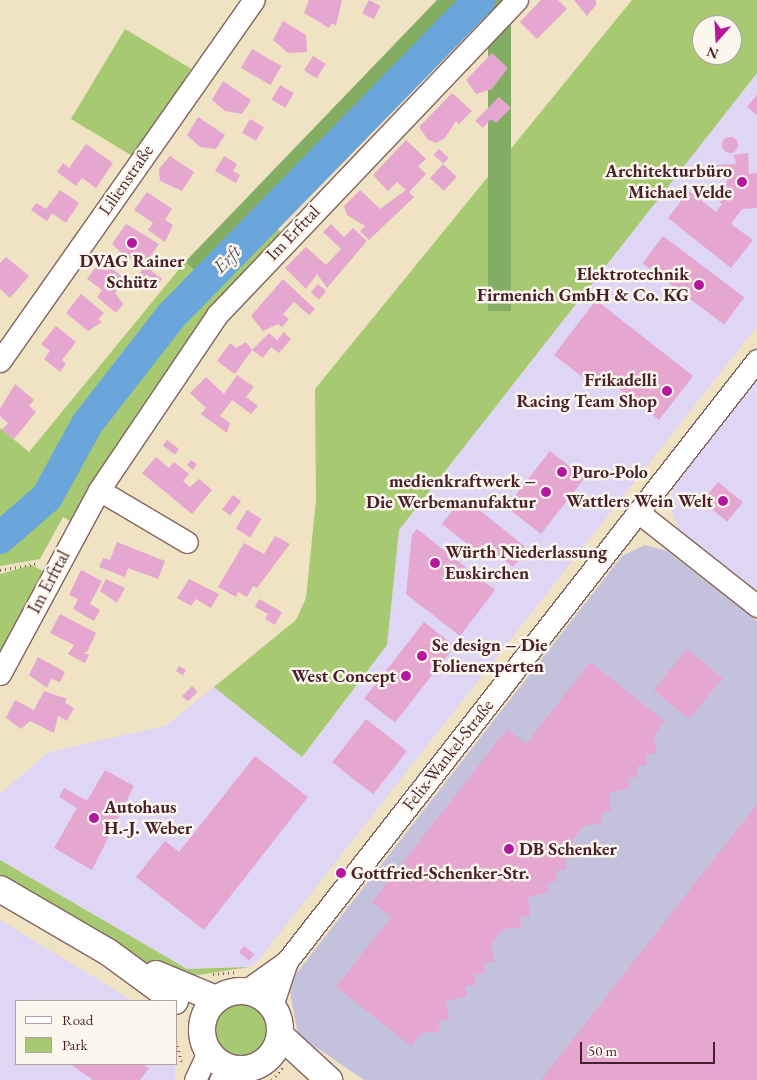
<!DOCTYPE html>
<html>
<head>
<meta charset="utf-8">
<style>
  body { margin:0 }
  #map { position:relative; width:757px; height:1080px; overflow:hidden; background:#efe3c4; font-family:"EB Garamond",serif }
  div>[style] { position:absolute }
  .built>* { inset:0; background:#dfd5f5 }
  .industrial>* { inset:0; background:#c3c1db }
  .green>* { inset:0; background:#a6c972; transform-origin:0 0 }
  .round { border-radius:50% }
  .forest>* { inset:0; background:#84ad64; transform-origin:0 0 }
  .river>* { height:32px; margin:-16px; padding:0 16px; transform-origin:16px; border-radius:16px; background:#6aa5db }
  .building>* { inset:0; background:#e5a6d0; transform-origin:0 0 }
  .path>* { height:3px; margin-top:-1.5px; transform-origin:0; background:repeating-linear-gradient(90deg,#846461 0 1px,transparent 0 5px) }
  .roads { filter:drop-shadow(1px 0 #846461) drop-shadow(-1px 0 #846461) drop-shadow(0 1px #846461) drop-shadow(0 -1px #846461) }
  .minor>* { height:21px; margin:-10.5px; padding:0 10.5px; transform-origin:10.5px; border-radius:10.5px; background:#fff }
  .tertiary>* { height:26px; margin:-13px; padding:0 13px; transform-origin:13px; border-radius:13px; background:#fff }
  .tertiary>.ring { margin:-13px; padding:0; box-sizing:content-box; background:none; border:26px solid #fff; border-radius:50% }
  .dots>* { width:14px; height:14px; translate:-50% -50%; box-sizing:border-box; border:2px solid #fbf7ec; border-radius:50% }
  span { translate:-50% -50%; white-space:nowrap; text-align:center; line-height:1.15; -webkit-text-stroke:5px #fbf7ec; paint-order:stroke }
  .poi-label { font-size:18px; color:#4a1f2b; font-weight:700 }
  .right { translate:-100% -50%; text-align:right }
  .left { translate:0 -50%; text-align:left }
  .street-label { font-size:18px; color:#4a1f2b }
  .water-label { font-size:19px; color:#575571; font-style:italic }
  .legend { position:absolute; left:15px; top:1000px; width:162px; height:65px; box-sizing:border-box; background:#fbf7ec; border:1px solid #b4a19f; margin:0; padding:6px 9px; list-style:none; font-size:15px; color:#4a1f2b }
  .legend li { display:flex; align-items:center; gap:10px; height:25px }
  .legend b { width:25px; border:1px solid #b4a19f }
  .north { position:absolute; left:692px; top:15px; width:50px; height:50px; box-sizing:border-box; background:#fbf7ec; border:1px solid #b4a19f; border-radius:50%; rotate:199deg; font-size:14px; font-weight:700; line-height:20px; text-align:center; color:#4a1f2b }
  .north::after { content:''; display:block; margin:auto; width:18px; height:22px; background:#b5179e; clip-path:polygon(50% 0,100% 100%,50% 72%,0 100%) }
  .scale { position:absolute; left:580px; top:1042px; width:135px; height:22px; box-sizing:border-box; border:2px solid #4a1f2b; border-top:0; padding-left:6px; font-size:15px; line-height:18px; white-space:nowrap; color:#4a1f2b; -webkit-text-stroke:4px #fbf7ec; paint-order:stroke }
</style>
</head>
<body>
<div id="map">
  <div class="built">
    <i style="clip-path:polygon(757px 73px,757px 326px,257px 962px,250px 967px,187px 969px,0 860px,0 794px,49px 752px,165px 726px,214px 687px,302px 757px,387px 645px,399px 530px)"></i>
    <i style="clip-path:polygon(757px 379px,757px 590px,679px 530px,670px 506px,674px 485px)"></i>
    <i style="clip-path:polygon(0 920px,133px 1001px,16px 1001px,16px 1064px,175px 1064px,175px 1080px,0 1080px)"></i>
  </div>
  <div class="industrial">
    <i style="clip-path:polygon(645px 545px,667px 551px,757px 621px,757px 1080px,364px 1080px,298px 1035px,290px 992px,296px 974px,622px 556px)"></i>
  </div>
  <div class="green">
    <i style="clip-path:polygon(evenodd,632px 0,757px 0,757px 73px,399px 530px,387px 645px,302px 757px,214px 687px,296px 620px,306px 598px,316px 500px,315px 389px,632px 0,702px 25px,732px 25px,732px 55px,702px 55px,702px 25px)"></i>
    <i style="left:125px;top:29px;width:77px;height:105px;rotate:31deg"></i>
    <i style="clip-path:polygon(272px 224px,284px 235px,75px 524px,63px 517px,40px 559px,0 566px,0 546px,44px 513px,102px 418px,139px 371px)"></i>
    <i style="clip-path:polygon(185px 262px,197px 272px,83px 413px,60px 458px,0 529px,0 428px,29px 452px)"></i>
    <i style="clip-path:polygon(32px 565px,48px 574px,0 662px,0 574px)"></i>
    <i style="clip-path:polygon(0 860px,187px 969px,250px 967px,191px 976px,156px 968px,0 879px)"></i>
    <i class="round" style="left:214px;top:1004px;width:52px;height:52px"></i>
  </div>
  <div class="forest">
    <i style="clip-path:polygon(437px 0,470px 0,197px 272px,185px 262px)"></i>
    <i style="left:488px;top:0;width:23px;height:311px"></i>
  </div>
  <div class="river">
    <i style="left:0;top:538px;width:62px;rotate:-41.1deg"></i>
    <i style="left:47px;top:497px;width:83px;rotate:-61.3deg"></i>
    <i style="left:87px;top:424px;width:137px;rotate:-52.1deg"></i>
    <i style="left:171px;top:316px;width:441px;rotate:-45.7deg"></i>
  </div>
  <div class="building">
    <i style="clip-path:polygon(309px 0,342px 0,336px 26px,332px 23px,329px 28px,304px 13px)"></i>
    <i style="left:369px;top:0;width:13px;height:15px;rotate:27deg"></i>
    <i style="clip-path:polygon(541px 0,558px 0,567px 9px,537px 39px,520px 22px)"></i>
    <i style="clip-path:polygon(574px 0,596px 0,596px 5px,587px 16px)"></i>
    <i style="clip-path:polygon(283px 21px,306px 35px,307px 52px,288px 53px,273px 40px)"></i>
    <i style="left:252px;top:49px;width:34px;height:22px;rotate:30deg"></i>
    <i style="clip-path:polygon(492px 53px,508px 68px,492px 89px,476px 94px,466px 80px)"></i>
    <i style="left:313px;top:56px;width:15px;height:17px;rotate:32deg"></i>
    <i style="clip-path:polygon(223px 81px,251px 100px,242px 114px,225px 111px,212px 100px)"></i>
    <i style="left:280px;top:85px;width:16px;height:17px;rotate:30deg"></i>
    <i style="clip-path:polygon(452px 93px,472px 111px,459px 124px,456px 121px,445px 138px,436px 143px,428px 140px,419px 127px)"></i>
    <i style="clip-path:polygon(757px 95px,757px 115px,747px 107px)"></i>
    <i style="clip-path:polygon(499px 97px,511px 108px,496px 123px,491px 119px,483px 128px,475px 121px)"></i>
    <i style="clip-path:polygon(198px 117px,225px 135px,216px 149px,200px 147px,187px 135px)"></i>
    <i style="left:250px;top:119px;width:16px;height:16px;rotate:30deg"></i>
    <i class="round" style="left:722px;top:137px;width:16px;height:16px"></i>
    <i style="clip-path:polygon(406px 140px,426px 159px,418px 166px,426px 174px,409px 192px,414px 197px,369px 240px,360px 231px,365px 226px,347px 215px,344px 206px,360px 190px,380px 209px,406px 190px,397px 182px,388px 191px,373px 175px)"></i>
    <i style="clip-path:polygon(86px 144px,113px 163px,96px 188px,82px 178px,76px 186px,57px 172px,63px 163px,69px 168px)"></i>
    <i style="left:439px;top:149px;width:13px;height:8px;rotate:42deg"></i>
    <i style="clip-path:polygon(748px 153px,749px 174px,757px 173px,757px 208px,742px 209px,731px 224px,753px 240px,731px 268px,668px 218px,689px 191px,716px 212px,722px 204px,717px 199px,726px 192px,727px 185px,726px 178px,717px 180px,715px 165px,736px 164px,734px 155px)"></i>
    <i style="clip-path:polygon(170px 156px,194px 172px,182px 191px,160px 181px,159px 169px)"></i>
    <i style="clip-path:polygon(224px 156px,237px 164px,233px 171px,240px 175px,236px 183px,215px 171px)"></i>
    <i style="left:443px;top:164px;width:19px;height:19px;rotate:43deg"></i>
    <i style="clip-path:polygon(60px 190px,79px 203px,66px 223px,52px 213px,47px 221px,31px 210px,36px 203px,46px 209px)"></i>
    <i style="clip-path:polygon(147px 192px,172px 209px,165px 220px,173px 225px,165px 242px,148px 230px,153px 223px,134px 210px)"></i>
    <i style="clip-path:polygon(126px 224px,159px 244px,146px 263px,125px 256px,112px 244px)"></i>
    <i style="clip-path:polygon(331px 224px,344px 237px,353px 228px,367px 241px,327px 288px,317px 274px,306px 289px,285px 268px,306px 247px,326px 265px,341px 249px,323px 232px)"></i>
    <i style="left:663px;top:236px;width:102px;height:34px;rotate:37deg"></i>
    <i style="clip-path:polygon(6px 257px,29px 276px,10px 298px,0 289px,0 263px)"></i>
    <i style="clip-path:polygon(101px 260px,125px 279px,115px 293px,123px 304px,116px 313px,97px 297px,102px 290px,87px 279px)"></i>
    <i style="clip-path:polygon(145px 266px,162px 279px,157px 286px,139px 274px)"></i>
    <i style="clip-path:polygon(283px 279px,315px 309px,309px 315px,294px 302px,283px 314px,289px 319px,282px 327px,278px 324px,263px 331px,251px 316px)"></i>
    <i style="left:318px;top:284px;width:11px;height:11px;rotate:41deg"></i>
    <i style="clip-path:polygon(81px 294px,104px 313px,98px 319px,102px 322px,88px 331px,66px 313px)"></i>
    <i style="clip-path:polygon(596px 300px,693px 376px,659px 420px,606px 378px,598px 389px,554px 355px)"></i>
    <i style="clip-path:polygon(56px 326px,76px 342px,62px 360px,66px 364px,60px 372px,44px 359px,50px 351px,41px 344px)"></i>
    <i style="clip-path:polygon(284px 332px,291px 339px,279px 353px,271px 347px,263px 358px,252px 350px,235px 374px,217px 361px,230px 343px,236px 348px,246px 342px,252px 350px,269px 333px,277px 340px)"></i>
    <i style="clip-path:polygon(237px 375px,254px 387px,246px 397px,258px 406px,251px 414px,232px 400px,220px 416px,230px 423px,227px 433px,201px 414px,206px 408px,190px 393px,206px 377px,224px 394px)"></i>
    <i style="clip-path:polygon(15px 384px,34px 400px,29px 406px,36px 412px,14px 439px,2px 430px,8px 423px,0 416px,0 409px)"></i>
    <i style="left:167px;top:440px;width:15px;height:7px;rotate:37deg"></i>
    <i style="left:550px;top:451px;width:44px;height:71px;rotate:38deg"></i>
    <i style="clip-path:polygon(156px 457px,169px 468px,174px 462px,189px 474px,183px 481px,190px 487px,199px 479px,212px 490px,192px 514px,142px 473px)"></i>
    <i style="clip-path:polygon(191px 460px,197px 464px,193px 470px,187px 465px)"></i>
    <i style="left:718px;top:482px;width:32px;height:25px;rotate:39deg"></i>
    <i style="left:233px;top:495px;width:10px;height:18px;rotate:37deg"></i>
    <i style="clip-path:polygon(463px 497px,528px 549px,513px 567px,492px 550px,485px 558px,442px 524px)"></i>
    <i style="left:247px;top:510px;width:17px;height:22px;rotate:31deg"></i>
    <i style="clip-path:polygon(417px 529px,495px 590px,460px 636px,406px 594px,412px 535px)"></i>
    <i style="clip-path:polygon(275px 536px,290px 544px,257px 588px,253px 586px,247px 597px,238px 592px,236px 597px,218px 587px,244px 543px,264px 554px)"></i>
    <i style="clip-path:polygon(117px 542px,165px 561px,158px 579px,128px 568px,125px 577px,99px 567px,103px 558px,110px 560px)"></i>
    <i style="clip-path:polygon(81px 570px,102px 581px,90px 604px,100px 610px,94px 621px,73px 609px,78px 599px,69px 595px)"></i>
    <i style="clip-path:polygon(106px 579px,125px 588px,117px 603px,100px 591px)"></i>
    <i style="clip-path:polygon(189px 579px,219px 594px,211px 608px,196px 599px,191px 606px,177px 598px)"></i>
    <i style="clip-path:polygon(259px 599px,282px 612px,275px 625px,265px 619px,268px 614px,255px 607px)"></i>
    <i style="clip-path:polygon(60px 614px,96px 633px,87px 652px,83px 652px,89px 655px,85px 663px,68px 654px,74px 645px,50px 633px)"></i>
    <i style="left:424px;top:622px;width:39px;height:97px;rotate:38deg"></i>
    <i style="left:687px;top:649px;width:46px;height:53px;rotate:39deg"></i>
    <i style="clip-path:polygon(38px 657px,65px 672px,60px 682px,51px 679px,47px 688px,29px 675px)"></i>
    <i style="clip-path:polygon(590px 662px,665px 721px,654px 735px,656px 753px,646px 755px,647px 765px,637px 766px,638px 777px,628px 778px,629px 788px,609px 793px,611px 811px,601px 813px,602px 823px,584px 826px,573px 839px,575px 858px,565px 859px,566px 869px,556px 871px,557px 881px,547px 882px,548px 893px,528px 897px,530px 916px,520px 917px,521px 927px,503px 929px,491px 944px,494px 962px,484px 963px,485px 973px,474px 975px,476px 985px,465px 986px,467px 996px,446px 1001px,449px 1020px,438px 1021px,440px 1031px,421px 1033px,411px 1046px,336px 987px,391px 917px,372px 902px,507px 729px,526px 744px)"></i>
    <i style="left:179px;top:666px;width:8px;height:6px;rotate:30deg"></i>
    <i style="left:192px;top:686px;width:8px;height:14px;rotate:45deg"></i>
    <i style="clip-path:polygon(44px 691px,67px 699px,65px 703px,74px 708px,67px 721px,58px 716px,54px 733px,30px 721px,21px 729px,6px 718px,15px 700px,34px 710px)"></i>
    <i style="left:366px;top:719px;width:52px;height:55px;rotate:38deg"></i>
    <i style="clip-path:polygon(255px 756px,308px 797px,204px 930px,136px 877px,165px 841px,179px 852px)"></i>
    <i style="clip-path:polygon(105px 770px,134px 786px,92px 870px,54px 848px,77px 808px,59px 797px,64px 788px,87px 801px)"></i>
    <i style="clip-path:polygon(757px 804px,757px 1080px,541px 1080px)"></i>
    <i style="left:244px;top:946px;width:13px;height:8px;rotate:39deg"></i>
    <i style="clip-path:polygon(70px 1064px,143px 1064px,149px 1068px,140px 1080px,93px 1080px)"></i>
  </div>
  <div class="path">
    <i style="left:0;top:570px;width:39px;rotate:-10deg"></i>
    <i style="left:213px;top:974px;width:24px;rotate:-5deg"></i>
    <i style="left:176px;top:1041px;width:23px;rotate:75deg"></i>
    <i style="left:272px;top:1080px;width:17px;rotate:-50deg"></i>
  </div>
  <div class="roads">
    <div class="minor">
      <i style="left:0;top:361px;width:441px;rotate:-54.9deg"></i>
      <i style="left:99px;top:490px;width:102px;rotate:30.6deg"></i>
      <i style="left:638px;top:512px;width:152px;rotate:38.3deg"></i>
      <i style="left:0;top:674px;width:209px;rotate:-61.7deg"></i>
      <i style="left:99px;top:490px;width:211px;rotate:-56deg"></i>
      <i style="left:217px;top:315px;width:435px;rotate:-46.4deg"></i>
      <i style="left:245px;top:991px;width:52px;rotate:-35.5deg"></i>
      <i style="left:287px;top:961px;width:763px;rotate:-51.97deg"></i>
      <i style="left:272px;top:1006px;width:47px;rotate:-71.6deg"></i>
      <i style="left:195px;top:1080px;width:31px;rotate:-65deg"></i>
      <i style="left:220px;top:1080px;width:19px;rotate:-36deg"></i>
    </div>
    <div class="tertiary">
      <i style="left:0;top:889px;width:125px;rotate:30.3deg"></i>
      <i style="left:108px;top:952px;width:83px;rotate:36.2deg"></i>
      <i style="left:156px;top:974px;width:65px;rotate:22.6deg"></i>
      <i class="ring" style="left:202px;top:991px;width:52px;height:52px"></i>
      <i style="left:280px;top:1035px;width:67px;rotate:42.6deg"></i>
    </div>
  </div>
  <div class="dots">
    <i style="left:742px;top:182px;background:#b5179e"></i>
    <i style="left:132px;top:243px;background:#b5179e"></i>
    <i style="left:699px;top:285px;background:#b5179e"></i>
    <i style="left:667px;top:391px;background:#b5179e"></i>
    <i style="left:562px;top:472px;background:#b5179e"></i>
    <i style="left:546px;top:492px;background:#b5179e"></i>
    <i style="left:723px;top:501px;background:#b5179e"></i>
    <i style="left:435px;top:563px;background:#b5179e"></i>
    <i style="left:422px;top:656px;background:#b5179e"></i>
    <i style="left:406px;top:676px;background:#b5179e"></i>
    <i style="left:94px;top:818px;background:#b5179e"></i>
    <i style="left:509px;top:849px;background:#b5179e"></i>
    <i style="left:341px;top:873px;background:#b5179e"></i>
  </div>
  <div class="poi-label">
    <span class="right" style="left:732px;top:182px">Architekturbüro<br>Michael Velde</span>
    <span style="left:132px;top:272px">DVAG Rainer<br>Schütz</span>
    <span class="right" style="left:689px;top:285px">Elektrotechnik<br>Firmenich GmbH &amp; Co. KG</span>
    <span class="right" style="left:657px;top:391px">Frikadelli<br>Racing Team Shop</span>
    <span class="left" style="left:572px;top:472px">Puro-Polo</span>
    <span class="right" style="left:536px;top:492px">medienkraftwerk –<br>Die Werbemanufaktur</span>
    <span class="right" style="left:713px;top:501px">Wattlers Wein Welt</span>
    <span class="left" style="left:445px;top:563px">Würth Niederlassung<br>Euskirchen</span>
    <span class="left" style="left:432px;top:656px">Se design – Die<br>Folienexperten</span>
    <span class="right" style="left:396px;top:676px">West Concept</span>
    <span class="left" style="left:104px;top:818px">Autohaus<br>H.-J. Weber</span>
    <span class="left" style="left:519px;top:849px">DB Schenker</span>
    <span class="left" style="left:351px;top:873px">Gottfried-Schenker-Str.</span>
  </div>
  <div class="street-label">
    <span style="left:126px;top:180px;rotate:-55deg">Lilienstraße</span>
    <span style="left:293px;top:233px;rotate:-46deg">Im Erfttal</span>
    <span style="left:49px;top:582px;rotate:-62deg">Im Erfttal</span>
    <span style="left:448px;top:755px;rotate:-52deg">Felix-Wankel-Straße</span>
  </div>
  <div class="water-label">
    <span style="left:227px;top:259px;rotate:-46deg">Erft</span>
  </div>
  <ul class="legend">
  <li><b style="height:6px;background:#fff"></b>Road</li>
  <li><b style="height:14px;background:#a6c972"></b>Park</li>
  </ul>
  <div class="north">N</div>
  <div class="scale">50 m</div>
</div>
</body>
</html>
